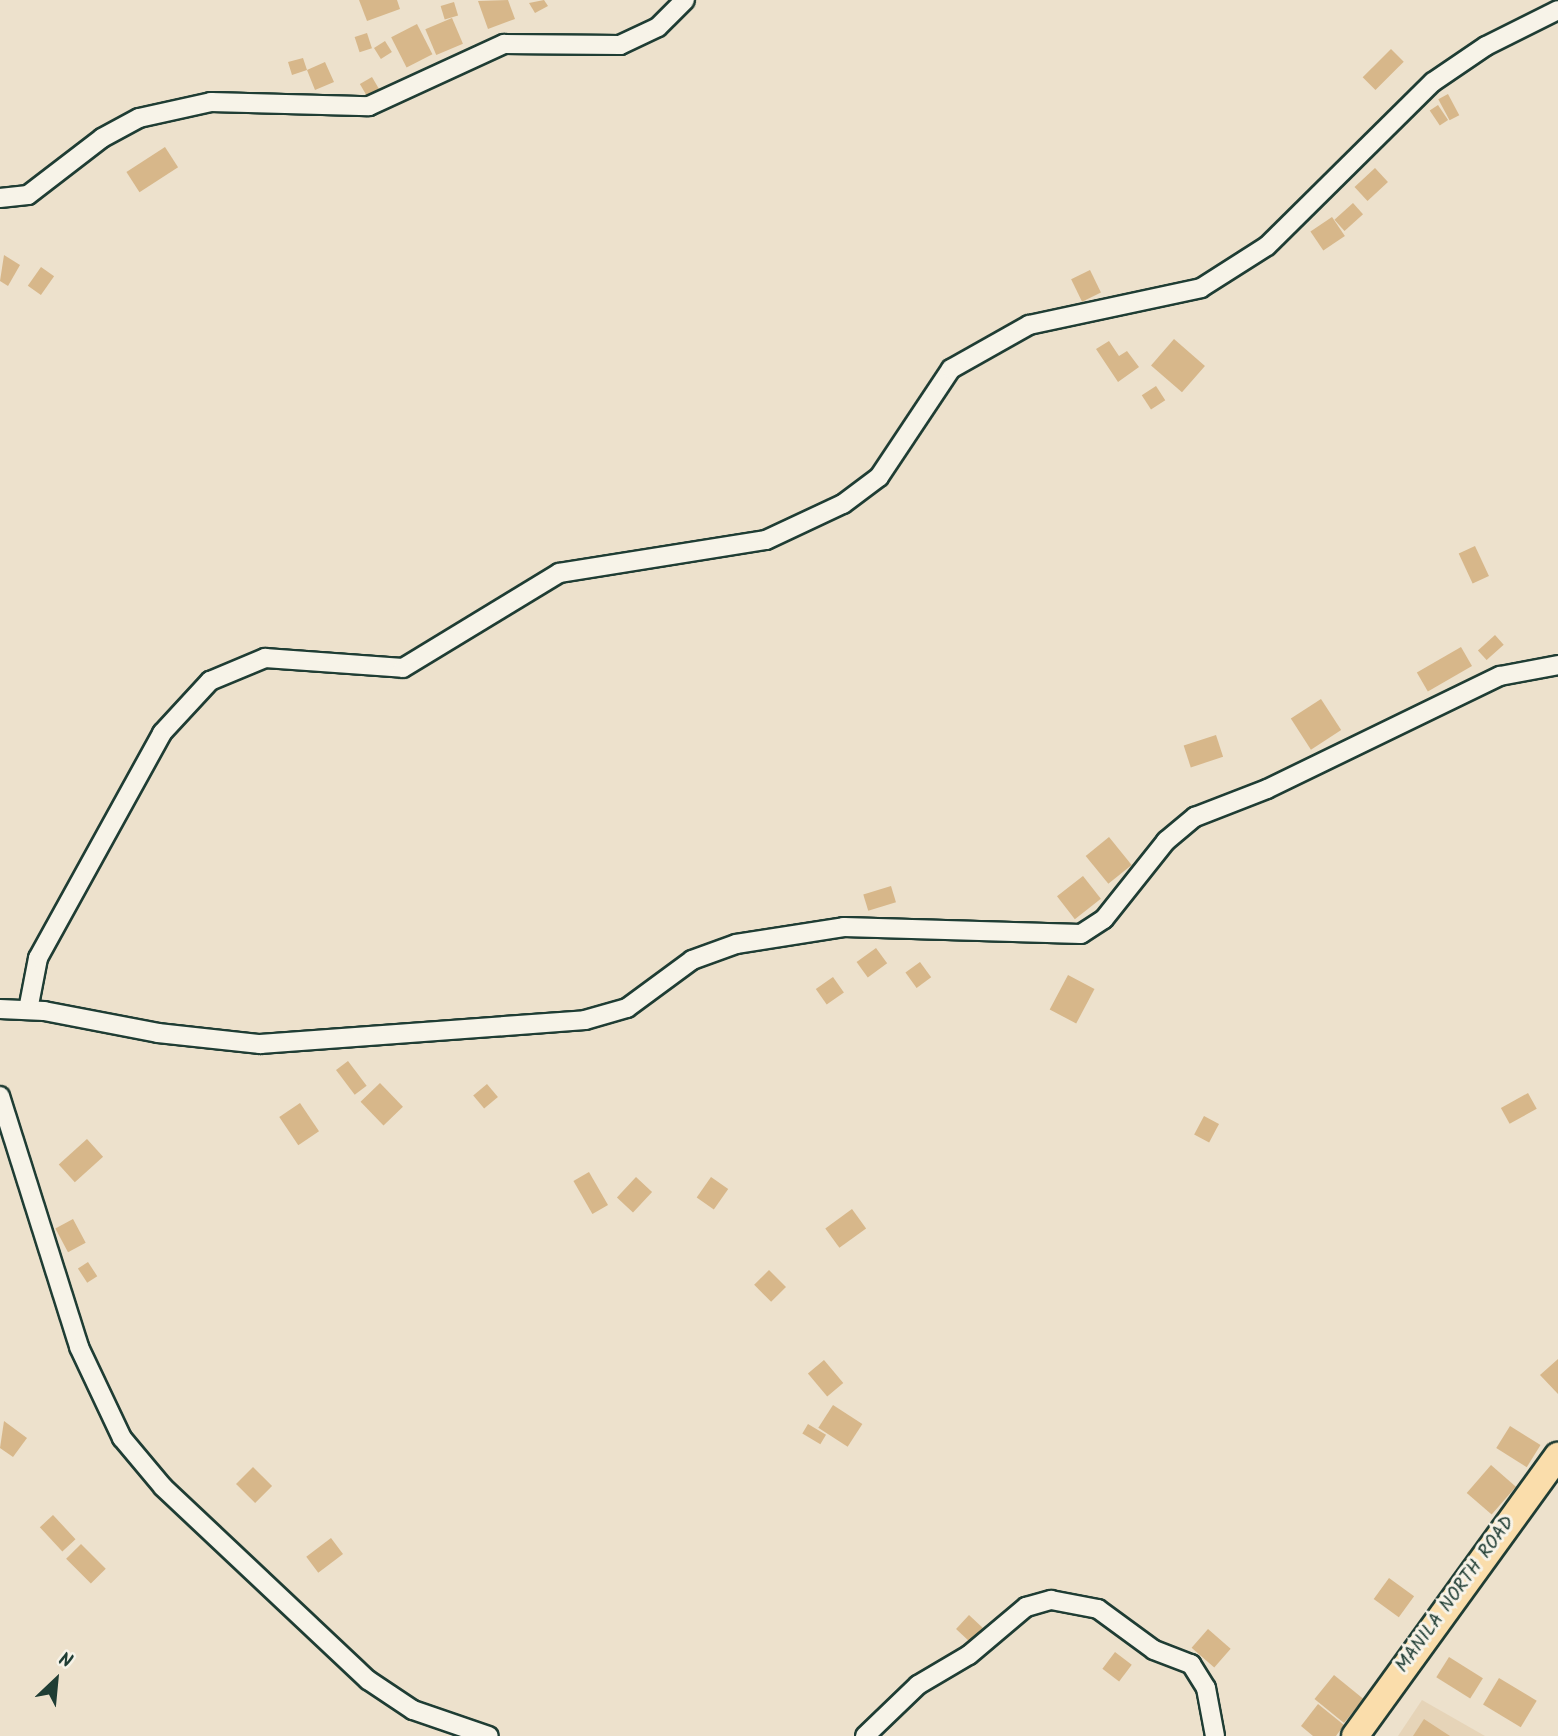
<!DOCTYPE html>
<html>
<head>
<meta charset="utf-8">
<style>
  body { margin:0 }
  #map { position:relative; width:1558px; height:1736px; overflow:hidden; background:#ede1cc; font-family:Kalam,sans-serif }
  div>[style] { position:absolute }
  .built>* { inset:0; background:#e6d4b8 }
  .building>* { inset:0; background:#d7b78a; transform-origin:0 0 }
  .roads { filter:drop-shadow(2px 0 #1f3d34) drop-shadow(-2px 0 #1f3d34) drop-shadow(0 2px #1f3d34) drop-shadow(0 -2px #1f3d34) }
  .minor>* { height:18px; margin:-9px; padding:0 9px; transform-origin:9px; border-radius:9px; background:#f7f3e8 }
  .highway>* { height:26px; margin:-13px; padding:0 13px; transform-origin:13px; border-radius:13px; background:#faddab }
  span { translate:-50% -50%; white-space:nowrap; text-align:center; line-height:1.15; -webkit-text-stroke:6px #f7f3e8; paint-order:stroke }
  .street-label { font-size:19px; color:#1f3d34 }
  .north { position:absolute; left:21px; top:1645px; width:70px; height:70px; -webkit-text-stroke:5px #f7f3e8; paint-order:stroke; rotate:26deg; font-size:19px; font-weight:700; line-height:28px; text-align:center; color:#1f3d34 }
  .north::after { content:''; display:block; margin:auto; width:24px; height:32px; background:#1f3d34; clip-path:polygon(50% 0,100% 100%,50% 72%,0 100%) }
</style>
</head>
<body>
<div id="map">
  <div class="built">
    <i style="clip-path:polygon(1422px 1700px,1485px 1736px,1398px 1736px)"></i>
  </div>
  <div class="building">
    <i style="clip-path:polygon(359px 0,397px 0,400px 9px,367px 21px)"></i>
    <i style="clip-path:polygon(508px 0,515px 19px,488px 29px,478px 1px)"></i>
    <i style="clip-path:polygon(544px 0,548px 6px,535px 13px,529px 3px)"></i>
    <i style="left:454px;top:2px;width:14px;height:14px;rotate:73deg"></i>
    <i style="left:452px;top:18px;width:28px;height:29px;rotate:67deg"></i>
    <i style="left:417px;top:24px;width:34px;height:29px;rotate:63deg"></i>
    <i style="left:367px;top:33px;width:16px;height:13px;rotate:72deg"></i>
    <i style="left:385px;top:41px;width:13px;height:13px;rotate:58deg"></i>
    <i style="left:1391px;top:49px;width:18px;height:40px;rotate:45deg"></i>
    <i style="clip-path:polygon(303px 58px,307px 70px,325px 62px,334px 82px,315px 90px,307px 70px,292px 75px,288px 62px)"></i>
    <i style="left:372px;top:77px;width:14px;height:14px;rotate:60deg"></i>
    <i style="left:1448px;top:94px;width:24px;height:11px;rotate:62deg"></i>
    <i style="left:1438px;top:105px;width:18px;height:10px;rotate:56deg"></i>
    <i style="left:165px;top:147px;width:24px;height:46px;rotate:57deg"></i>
    <i style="left:1375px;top:168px;width:19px;height:28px;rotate:47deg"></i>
    <i style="left:1353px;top:203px;width:15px;height:25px;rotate:48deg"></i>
    <i style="left:1332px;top:217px;width:23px;height:26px;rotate:56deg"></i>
    <i style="clip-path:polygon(4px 255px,20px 265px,8px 286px,0 281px)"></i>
    <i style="left:41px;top:267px;width:16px;height:23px;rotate:35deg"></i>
    <i style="left:1090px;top:270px;width:25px;height:21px;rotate:64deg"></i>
    <i style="left:1174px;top:339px;width:41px;height:35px;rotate:41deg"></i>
    <i style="clip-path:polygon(1109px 341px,1119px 356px,1127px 351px,1139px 367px,1118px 382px,1096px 349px)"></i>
    <i style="left:1156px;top:386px;width:17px;height:17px;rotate:57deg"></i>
    <i style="left:1475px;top:546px;width:33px;height:18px;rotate:65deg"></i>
    <i style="left:1495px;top:635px;width:13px;height:23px;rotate:48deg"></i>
    <i style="left:1461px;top:647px;width:22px;height:51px;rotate:60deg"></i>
    <i style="left:1321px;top:699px;width:37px;height:36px;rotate:57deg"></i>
    <i style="left:1216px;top:735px;width:23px;height:34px;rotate:72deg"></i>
    <i style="left:1109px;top:837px;width:36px;height:30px;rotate:51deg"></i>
    <i style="left:1083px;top:876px;width:29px;height:33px;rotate:52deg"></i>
    <i style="left:891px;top:886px;width:17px;height:29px;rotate:73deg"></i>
    <i style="left:876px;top:948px;width:19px;height:24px;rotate:54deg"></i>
    <i style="left:920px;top:962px;width:19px;height:18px;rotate:54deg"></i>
    <i style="left:1068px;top:975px;width:30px;height:39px;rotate:28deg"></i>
    <i style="left:833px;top:977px;width:19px;height:21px;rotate:55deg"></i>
    <i style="left:348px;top:1061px;width:31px;height:15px;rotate:53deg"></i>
    <i style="left:380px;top:1083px;width:33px;height:27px;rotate:46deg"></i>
    <i style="left:487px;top:1084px;width:17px;height:18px;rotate:50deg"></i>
    <i style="left:1528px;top:1093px;width:18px;height:31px;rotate:61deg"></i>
    <i style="left:300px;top:1103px;width:34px;height:25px;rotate:56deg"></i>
    <i style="left:1204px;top:1116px;width:17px;height:21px;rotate:28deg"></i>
    <i style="left:87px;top:1139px;width:24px;height:38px;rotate:48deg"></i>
    <i style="left:589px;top:1172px;width:38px;height:18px;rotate:60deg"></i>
    <i style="left:636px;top:1177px;width:22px;height:28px;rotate:43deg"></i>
    <i style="left:711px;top:1177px;width:21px;height:25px;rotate:35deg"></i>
    <i style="left:852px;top:1209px;width:24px;height:33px;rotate:54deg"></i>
    <i style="left:73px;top:1219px;width:27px;height:20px;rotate:62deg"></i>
    <i style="left:88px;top:1262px;width:17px;height:12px;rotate:57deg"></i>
    <i style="left:769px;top:1270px;width:24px;height:21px;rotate:45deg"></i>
    <i style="clip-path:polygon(1558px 1359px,1558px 1394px,1540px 1375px)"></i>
    <i style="left:824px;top:1360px;width:30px;height:21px;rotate:50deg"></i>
    <i style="left:833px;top:1405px;width:35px;height:27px;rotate:33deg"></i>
    <i style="clip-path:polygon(4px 1421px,27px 1438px,13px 1457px,0 1448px)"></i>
    <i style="left:808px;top:1424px;width:21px;height:11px;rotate:31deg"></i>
    <i style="left:1510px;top:1426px;width:36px;height:26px;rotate:32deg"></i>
    <i style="left:1491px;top:1465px;width:33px;height:37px;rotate:41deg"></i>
    <i style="left:253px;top:1467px;width:27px;height:24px;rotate:45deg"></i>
    <i style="left:53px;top:1515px;width:33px;height:18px;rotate:47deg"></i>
    <i style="left:331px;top:1538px;width:20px;height:31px;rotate:53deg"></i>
    <i style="left:81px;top:1544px;width:35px;height:21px;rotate:45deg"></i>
    <i style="left:1389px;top:1578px;width:31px;height:26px;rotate:36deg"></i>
    <i style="left:969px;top:1615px;width:22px;height:19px;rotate:43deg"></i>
    <i style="left:1208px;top:1629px;width:30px;height:25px;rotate:41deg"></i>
    <i style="left:1115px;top:1652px;width:21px;height:21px;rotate:37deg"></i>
    <i style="left:1449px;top:1657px;width:40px;height:24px;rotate:32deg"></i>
    <i style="left:1334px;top:1675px;width:38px;height:31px;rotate:39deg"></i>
    <i style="left:1499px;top:1678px;width:44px;height:31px;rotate:31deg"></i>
    <i style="clip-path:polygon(1318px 1704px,1344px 1725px,1336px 1736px,1313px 1736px,1301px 1726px)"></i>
    <i style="clip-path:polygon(1424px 1719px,1450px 1736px,1413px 1736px)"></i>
  </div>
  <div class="roads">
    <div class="minor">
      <i style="left:0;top:198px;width:28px;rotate:-6deg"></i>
      <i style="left:28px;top:195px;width:93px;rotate:-37.6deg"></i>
      <i style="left:102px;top:138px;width:42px;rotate:-28.4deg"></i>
      <i style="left:139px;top:118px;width:74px;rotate:-12.5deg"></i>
      <i style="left:211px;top:102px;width:158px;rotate:1.5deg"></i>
      <i style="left:369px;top:106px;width:149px;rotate:-24.7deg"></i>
      <i style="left:504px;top:44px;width:116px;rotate:0.5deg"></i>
      <i style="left:620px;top:45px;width:42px;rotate:-25.3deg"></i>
      <i style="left:658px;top:27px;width:38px;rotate:-45deg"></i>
      <i style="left:0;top:1009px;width:44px;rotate:2.6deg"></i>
      <i style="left:44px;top:1011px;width:116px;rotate:10.9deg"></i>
      <i style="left:158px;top:1033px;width:103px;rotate:6.2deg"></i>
      <i style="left:260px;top:1044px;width:326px;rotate:-4.2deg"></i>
      <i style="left:585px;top:1020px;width:44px;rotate:-15.9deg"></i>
      <i style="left:627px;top:1008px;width:81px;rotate:-36.4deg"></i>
      <i style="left:692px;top:960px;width:47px;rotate:-20deg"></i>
      <i style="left:736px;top:944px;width:109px;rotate:-8.9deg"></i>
      <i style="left:844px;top:927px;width:237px;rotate:1.7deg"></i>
      <i style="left:1081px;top:934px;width:27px;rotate:-33deg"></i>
      <i style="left:1104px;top:919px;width:100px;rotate:-51.5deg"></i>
      <i style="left:1166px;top:841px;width:38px;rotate:-40deg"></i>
      <i style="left:1195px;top:817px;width:77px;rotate:-21.3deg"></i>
      <i style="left:1267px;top:789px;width:259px;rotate:-25.9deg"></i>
      <i style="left:1500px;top:676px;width:59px;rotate:-10.7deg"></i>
      <i style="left:28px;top:1010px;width:53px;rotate:-79.1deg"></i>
      <i style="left:38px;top:958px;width:257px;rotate:-61.1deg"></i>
      <i style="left:162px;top:733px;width:71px;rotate:-47.3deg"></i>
      <i style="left:210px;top:681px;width:60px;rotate:-22.7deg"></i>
      <i style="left:265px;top:658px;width:138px;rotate:4.1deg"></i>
      <i style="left:403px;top:668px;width:183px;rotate:-31.3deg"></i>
      <i style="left:559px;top:573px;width:210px;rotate:-9.1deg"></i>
      <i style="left:766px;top:540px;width:85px;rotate:-25.1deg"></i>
      <i style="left:843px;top:504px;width:45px;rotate:-36.9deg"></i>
      <i style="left:879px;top:477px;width:130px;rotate:-56.3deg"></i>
      <i style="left:951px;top:369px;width:90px;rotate:-29.4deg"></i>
      <i style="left:1029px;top:325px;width:176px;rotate:-12.1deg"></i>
      <i style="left:1201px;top:288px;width:78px;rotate:-32.5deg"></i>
      <i style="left:1267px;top:246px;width:233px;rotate:-44.7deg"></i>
      <i style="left:1433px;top:82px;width:64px;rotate:-34.2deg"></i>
      <i style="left:1486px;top:46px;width:80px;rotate:-26.6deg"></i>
      <i style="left:0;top:1096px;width:263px;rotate:72.5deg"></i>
      <i style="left:79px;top:1347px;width:101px;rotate:64.7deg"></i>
      <i style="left:122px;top:1438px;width:64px;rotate:50.1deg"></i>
      <i style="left:163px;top:1487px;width:282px;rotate:43.3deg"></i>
      <i style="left:368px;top:1680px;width:54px;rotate:33.7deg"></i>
      <i style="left:413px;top:1710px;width:80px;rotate:18.9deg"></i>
      <i style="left:865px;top:1736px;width:74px;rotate:-43.9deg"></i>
      <i style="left:918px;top:1685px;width:59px;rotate:-30.5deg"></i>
      <i style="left:969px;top:1655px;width:75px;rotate:-40.1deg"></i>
      <i style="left:1026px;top:1607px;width:26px;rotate:-16deg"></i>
      <i style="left:1051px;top:1600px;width:48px;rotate:10.8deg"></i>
      <i style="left:1098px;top:1609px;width:69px;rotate:36.2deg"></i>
      <i style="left:1154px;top:1650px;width:40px;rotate:21deg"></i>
      <i style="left:1191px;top:1664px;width:28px;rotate:58deg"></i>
      <i style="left:1206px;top:1688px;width:49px;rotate:79.4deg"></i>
    </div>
    <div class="highway">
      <i style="left:1355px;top:1736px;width:346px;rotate:-54.1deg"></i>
    </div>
  </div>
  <div class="street-label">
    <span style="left:1456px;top:1595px;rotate:-54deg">MANILA NORTH ROAD</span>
  </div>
  <div class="north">N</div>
</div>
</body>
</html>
